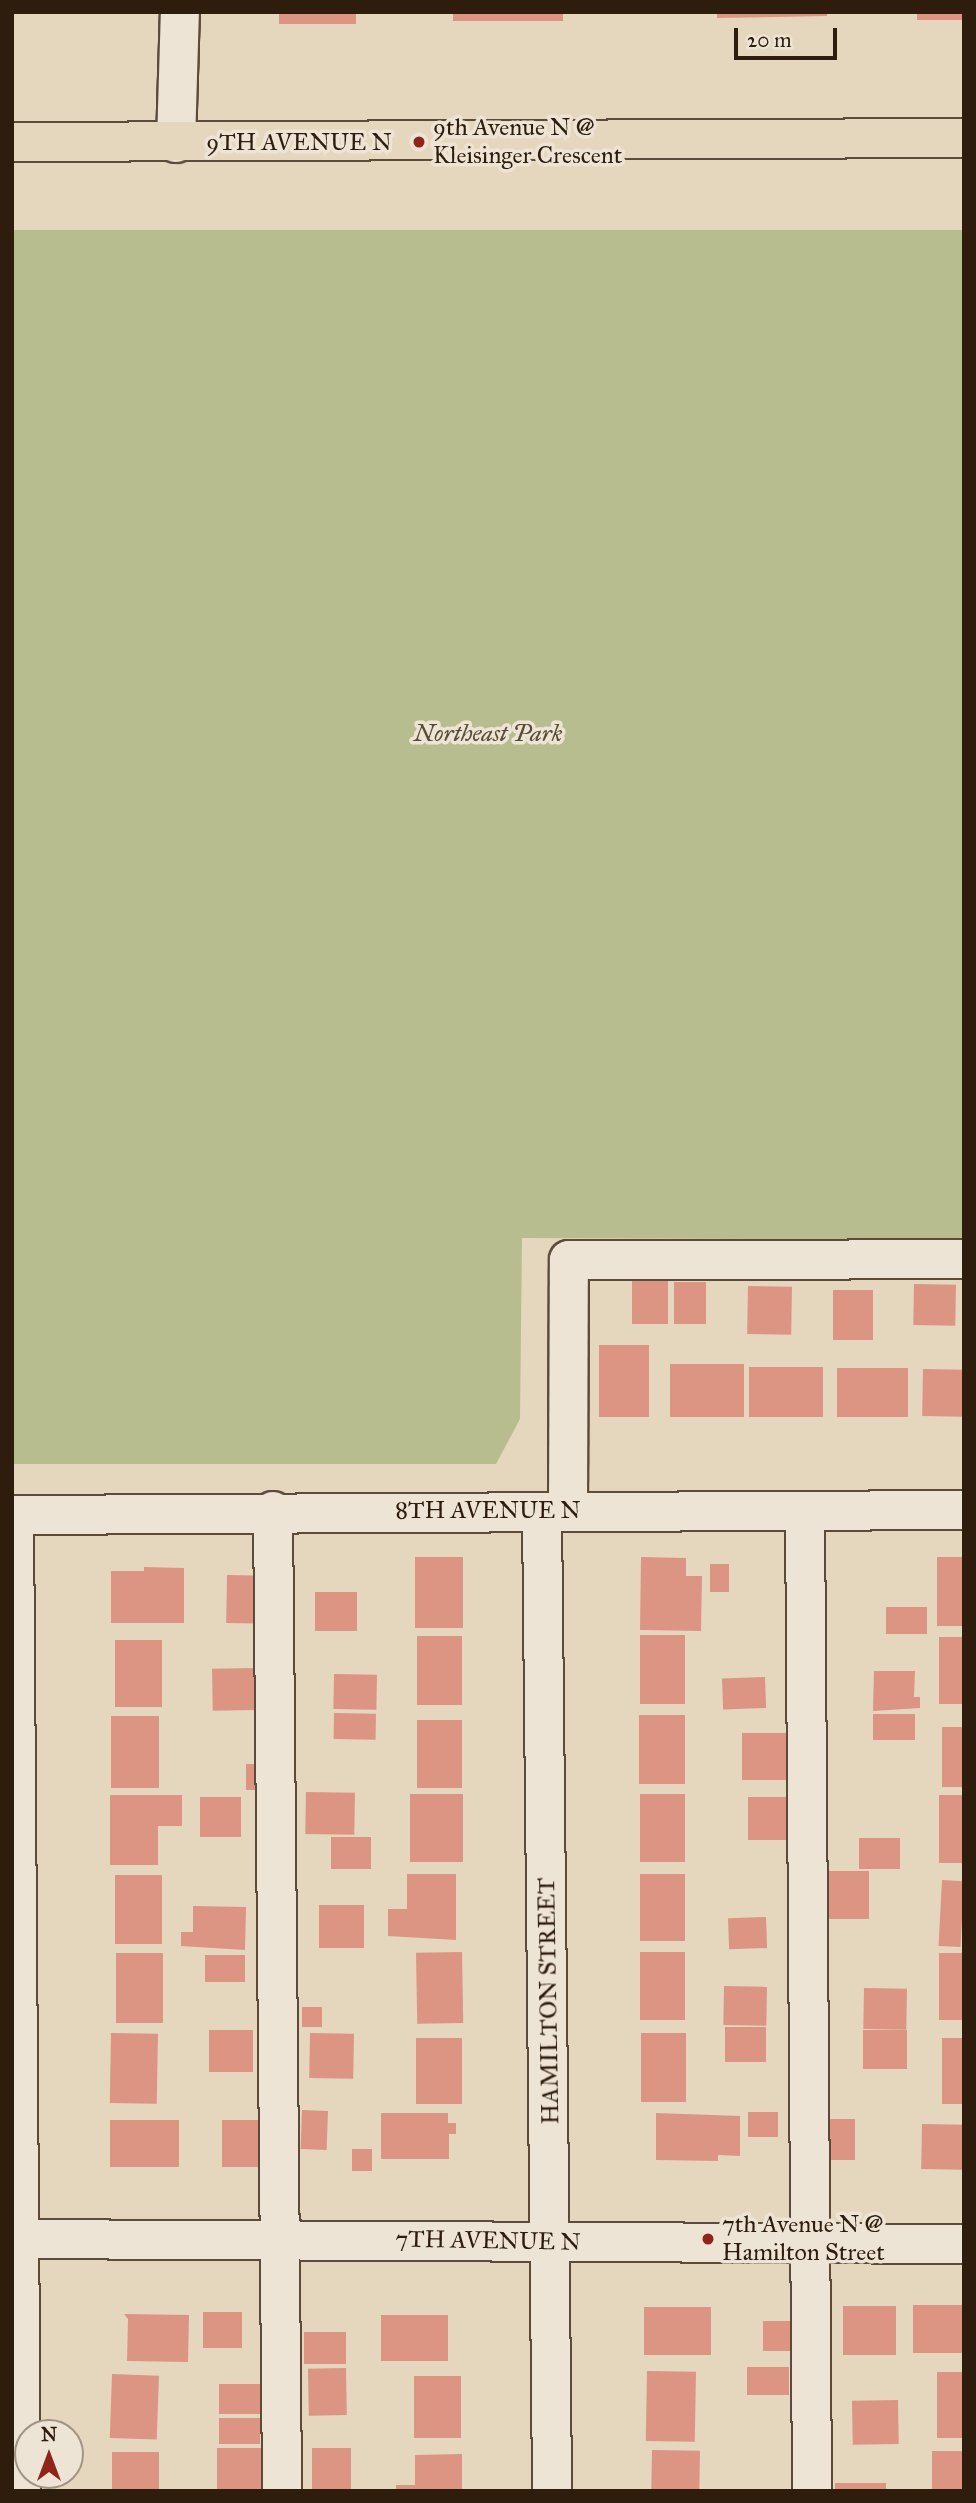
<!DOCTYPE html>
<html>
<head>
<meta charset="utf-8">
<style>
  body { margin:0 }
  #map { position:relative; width:976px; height:2503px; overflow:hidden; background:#e5d6be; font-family:"IM FELL Great Primer",serif }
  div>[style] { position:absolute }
  .green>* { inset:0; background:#b7bd8f }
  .building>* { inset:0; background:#dc9583; transform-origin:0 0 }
  .roads { filter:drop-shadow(2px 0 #5c4b39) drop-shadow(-2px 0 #5c4b39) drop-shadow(0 2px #5c4b39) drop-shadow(0 -2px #5c4b39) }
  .minor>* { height:38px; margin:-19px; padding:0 19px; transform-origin:19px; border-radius:19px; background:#eee4d5 }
  .major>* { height:38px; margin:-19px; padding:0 19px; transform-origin:19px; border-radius:19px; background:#e5d6be }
  .dots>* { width:19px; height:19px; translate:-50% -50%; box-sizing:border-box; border:4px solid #eee4d5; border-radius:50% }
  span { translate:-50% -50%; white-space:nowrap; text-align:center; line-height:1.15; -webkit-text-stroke:7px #eee4d5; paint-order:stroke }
  .poi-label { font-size:24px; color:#2e1d0d }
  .left { translate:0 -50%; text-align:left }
  .street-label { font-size:24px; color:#2e1d0d }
  .park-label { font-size:24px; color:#574d34; font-style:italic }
  .frame { position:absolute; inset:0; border:14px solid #2e1d0d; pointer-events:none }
  .north { position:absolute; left:14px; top:2419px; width:70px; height:70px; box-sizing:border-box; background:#eee4d5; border:2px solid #a19485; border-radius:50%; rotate:0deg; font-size:19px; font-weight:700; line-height:28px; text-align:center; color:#2e1d0d }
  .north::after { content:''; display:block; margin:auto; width:24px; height:32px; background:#8f2418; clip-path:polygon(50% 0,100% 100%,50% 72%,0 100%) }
  .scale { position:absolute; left:734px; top:28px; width:103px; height:32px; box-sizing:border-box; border:4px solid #2e1d0d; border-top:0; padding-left:9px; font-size:21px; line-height:24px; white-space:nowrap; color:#2e1d0d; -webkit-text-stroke:5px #eee4d5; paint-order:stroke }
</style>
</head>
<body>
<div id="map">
  <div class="green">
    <i style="clip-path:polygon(12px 230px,964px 230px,964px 1240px,522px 1238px,520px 1419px,496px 1464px,12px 1464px)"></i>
  </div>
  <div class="building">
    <i style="left:279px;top:12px;width:77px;height:12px"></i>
    <i style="left:453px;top:12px;width:110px;height:9px"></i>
    <i style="clip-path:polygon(717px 12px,827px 12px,827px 16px,717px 18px)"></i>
    <i style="left:917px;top:12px;width:47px;height:8px"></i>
    <i style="left:632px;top:1281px;width:36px;height:43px"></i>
    <i style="left:674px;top:1282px;width:32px;height:42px"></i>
    <i style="left:914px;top:1284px;width:42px;height:41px;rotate:1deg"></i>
    <i style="left:748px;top:1286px;width:44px;height:48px;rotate:1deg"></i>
    <i style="left:833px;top:1290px;width:40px;height:50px"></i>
    <i style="left:599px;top:1345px;width:50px;height:72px"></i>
    <i style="left:670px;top:1364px;width:74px;height:53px"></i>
    <i style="left:749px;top:1367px;width:74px;height:50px"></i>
    <i style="left:837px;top:1368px;width:71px;height:49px"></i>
    <i style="left:923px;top:1369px;width:41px;height:47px;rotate:1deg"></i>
    <i style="left:415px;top:1557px;width:48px;height:71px"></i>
    <i style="clip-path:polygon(641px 1557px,686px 1558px,686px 1576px,702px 1576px,701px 1631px,640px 1630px)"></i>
    <i style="left:964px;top:1557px;width:69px;height:27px;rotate:90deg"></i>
    <i style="left:710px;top:1564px;width:19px;height:28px"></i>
    <i style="clip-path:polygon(144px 1567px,184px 1568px,184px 1623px,111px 1623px,111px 1571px,144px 1571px)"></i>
    <i style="left:227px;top:1575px;width:41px;height:48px;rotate:1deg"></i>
    <i style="left:315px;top:1592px;width:42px;height:39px"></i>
    <i style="left:886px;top:1607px;width:41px;height:27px"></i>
    <i style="left:685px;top:1635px;width:69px;height:45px;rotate:90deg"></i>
    <i style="left:417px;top:1636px;width:45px;height:69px"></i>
    <i style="left:939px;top:1637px;width:25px;height:67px"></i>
    <i style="left:115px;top:1640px;width:47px;height:67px"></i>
    <i style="left:261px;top:1668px;width:42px;height:49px;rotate:89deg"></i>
    <i style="clip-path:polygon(874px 1671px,915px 1671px,914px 1697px,920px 1697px,920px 1708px,873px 1711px)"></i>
    <i style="left:334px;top:1674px;width:43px;height:35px;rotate:1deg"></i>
    <i style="left:765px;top:1677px;width:31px;height:43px;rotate:88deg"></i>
    <i style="left:334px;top:1713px;width:42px;height:26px;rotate:1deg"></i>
    <i style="left:873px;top:1714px;width:42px;height:26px"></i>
    <i style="left:639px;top:1715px;width:46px;height:69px"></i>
    <i style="left:111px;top:1716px;width:48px;height:72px"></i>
    <i style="left:417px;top:1720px;width:45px;height:68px"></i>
    <i style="left:942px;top:1727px;width:22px;height:60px"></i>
    <i style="left:742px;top:1733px;width:45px;height:47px"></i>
    <i style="left:246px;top:1764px;width:16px;height:26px"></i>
    <i style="left:306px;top:1792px;width:49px;height:42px;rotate:1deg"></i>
    <i style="left:410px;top:1794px;width:53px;height:68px"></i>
    <i style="left:640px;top:1794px;width:45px;height:68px"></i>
    <i style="clip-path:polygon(110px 1795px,182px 1795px,182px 1826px,158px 1826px,158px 1865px,110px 1865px)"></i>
    <i style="left:939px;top:1795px;width:25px;height:68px"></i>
    <i style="left:200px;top:1797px;width:41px;height:40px"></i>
    <i style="left:748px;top:1797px;width:45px;height:43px"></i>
    <i style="left:331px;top:1837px;width:40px;height:32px"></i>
    <i style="left:859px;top:1838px;width:41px;height:31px"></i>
    <i style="left:826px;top:1871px;width:43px;height:48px"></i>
    <i style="clip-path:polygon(407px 1874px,456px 1874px,456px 1940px,388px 1936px,388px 1909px,407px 1909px)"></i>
    <i style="left:640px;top:1874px;width:45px;height:67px"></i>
    <i style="left:115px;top:1875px;width:47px;height:69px"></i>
    <i style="left:942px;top:1880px;width:22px;height:66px;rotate:3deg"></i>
    <i style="left:319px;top:1905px;width:45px;height:43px"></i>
    <i style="clip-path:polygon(193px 1906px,246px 1907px,245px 1950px,181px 1946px,181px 1932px,193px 1932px)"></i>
    <i style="left:766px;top:1917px;width:31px;height:38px;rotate:88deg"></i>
    <i style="left:462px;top:1952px;width:71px;height:46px;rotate:89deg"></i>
    <i style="left:640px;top:1952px;width:45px;height:68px"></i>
    <i style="left:116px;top:1953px;width:47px;height:70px"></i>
    <i style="left:939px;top:1953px;width:25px;height:67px"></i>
    <i style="left:205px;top:1955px;width:40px;height:27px"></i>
    <i style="left:724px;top:1986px;width:43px;height:39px;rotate:1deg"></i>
    <i style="left:864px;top:1988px;width:43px;height:41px;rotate:1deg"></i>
    <i style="left:302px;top:2007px;width:20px;height:20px"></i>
    <i style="left:766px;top:2027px;width:35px;height:41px;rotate:90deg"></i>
    <i style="left:209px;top:2030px;width:44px;height:42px"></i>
    <i style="left:863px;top:2030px;width:44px;height:39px"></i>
    <i style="left:111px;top:2033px;width:47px;height:70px;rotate:1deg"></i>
    <i style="left:310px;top:2033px;width:44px;height:45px;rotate:1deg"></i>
    <i style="left:641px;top:2033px;width:45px;height:69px"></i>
    <i style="left:416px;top:2038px;width:46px;height:66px"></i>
    <i style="left:942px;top:2038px;width:22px;height:66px"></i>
    <i style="left:302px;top:2110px;width:26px;height:39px;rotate:2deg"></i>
    <i style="left:748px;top:2112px;width:30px;height:25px"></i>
    <i style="clip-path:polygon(381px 2113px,448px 2113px,448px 2123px,456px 2123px,456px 2134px,449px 2134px,449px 2159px,381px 2159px)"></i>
    <i style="clip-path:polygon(656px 2113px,740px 2116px,740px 2156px,718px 2155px,718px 2161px,656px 2160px)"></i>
    <i style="left:829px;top:2119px;width:26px;height:41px"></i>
    <i style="left:110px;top:2120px;width:69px;height:47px"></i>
    <i style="left:222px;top:2120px;width:42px;height:47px"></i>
    <i style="left:922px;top:2124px;width:42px;height:45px;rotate:1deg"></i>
    <i style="left:352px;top:2149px;width:20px;height:22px"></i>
    <i style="left:913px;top:2305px;width:51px;height:48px"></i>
    <i style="left:843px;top:2306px;width:53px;height:49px"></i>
    <i style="left:711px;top:2307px;width:48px;height:67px;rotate:90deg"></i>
    <i style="left:203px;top:2312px;width:39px;height:36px"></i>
    <i style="clip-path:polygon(124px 2314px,189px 2315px,188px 2362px,127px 2361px,128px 2319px)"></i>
    <i style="left:448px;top:2315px;width:46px;height:67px;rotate:90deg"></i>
    <i style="left:763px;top:2321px;width:39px;height:30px"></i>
    <i style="left:304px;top:2332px;width:42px;height:32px"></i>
    <i style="left:747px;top:2367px;width:42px;height:28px"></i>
    <i style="left:346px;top:2368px;width:47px;height:38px;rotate:89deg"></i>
    <i style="left:647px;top:2371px;width:49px;height:70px;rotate:1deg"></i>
    <i style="left:937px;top:2372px;width:27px;height:66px"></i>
    <i style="left:112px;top:2374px;width:47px;height:64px;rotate:2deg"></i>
    <i style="left:414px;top:2376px;width:47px;height:62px"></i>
    <i style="left:219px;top:2384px;width:42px;height:30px"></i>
    <i style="left:898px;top:2400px;width:44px;height:46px;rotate:89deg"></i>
    <i style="left:219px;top:2418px;width:41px;height:26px"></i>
    <i style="left:217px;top:2448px;width:44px;height:43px"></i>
    <i style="left:312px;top:2448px;width:39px;height:43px"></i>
    <i style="left:652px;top:2450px;width:48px;height:41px;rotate:1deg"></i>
    <i style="left:932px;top:2451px;width:32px;height:40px"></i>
    <i style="left:112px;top:2452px;width:47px;height:39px"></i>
    <i style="clip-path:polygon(462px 2454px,462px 2491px,396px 2491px,396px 2485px,415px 2485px,415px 2455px)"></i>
    <i style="left:886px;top:2483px;width:8px;height:51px;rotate:90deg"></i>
  </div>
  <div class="roads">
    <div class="minor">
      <i style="left:176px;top:143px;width:131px;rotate:-88.3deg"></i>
      <i style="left:273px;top:1511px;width:980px;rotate:89.47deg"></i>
      <i style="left:568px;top:1511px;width:251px;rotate:-89.8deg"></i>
      <i style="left:569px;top:1260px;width:395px;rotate:-0.1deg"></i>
      <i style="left:805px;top:1511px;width:980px;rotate:89.59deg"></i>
      <i style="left:542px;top:1512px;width:979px;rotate:89.41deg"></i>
      <i style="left:12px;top:1515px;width:952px;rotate:-0.3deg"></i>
      <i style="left:14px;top:1515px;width:976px;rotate:89.59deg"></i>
      <i style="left:12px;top:2239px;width:952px;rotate:0.3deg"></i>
    </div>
    <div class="major">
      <i style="left:12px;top:142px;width:952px;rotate:-0.24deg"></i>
    </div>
  </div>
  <div class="dots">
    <i style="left:419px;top:142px;background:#8f2418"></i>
    <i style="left:708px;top:2239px;background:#8f2418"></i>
  </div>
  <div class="poi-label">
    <span class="left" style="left:433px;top:142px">9th Avenue N @<br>Kleisinger Crescent</span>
    <span class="left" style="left:722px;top:2239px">7th Avenue N @<br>Hamilton Street</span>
  </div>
  <div class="street-label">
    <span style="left:299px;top:143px">9TH AVENUE N</span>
    <span style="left:488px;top:1511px">8TH AVENUE N</span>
    <span style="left:549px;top:2001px;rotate:-91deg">HAMILTON STREET</span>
    <span style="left:488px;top:2241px;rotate:1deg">7TH AVENUE N</span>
  </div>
  <div class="park-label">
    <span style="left:488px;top:734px">Northeast Park</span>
  </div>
  <div class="frame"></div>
  <div class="north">N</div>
  <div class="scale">20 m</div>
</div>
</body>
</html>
